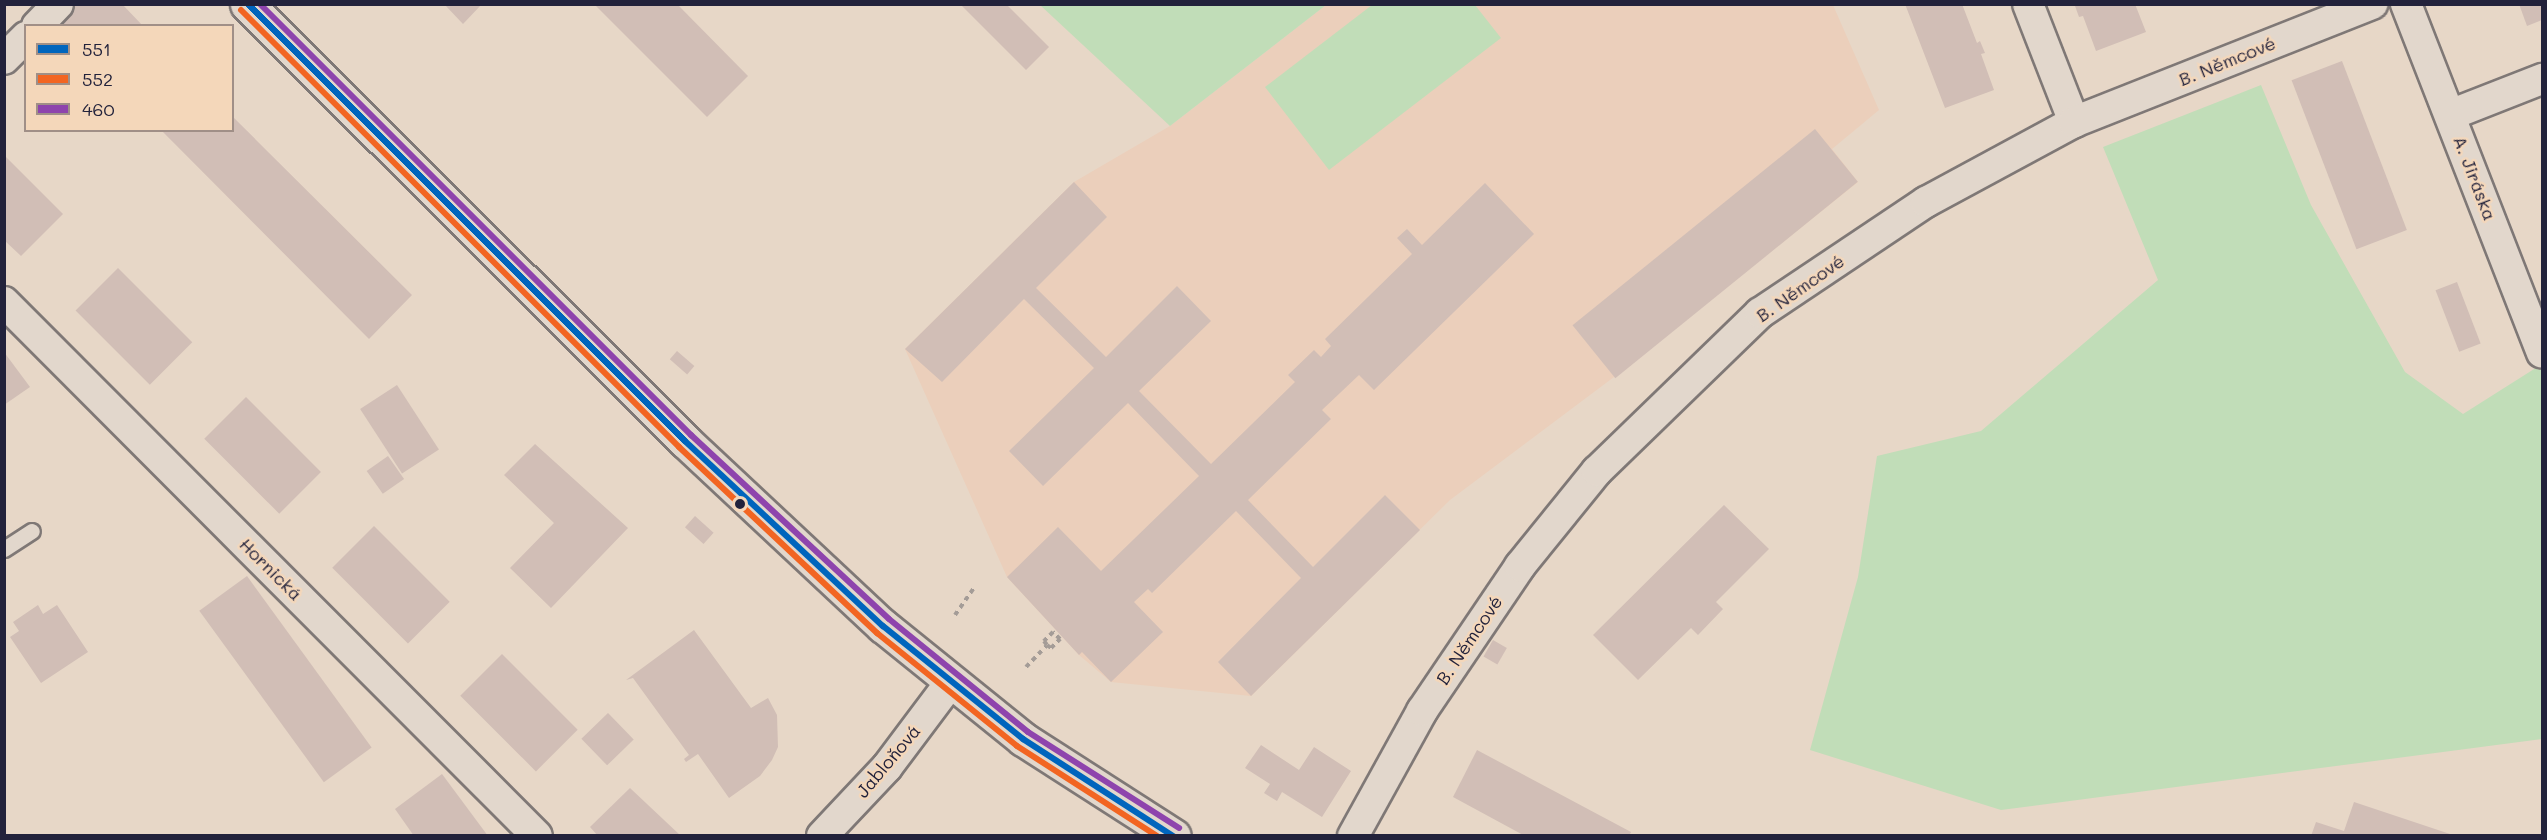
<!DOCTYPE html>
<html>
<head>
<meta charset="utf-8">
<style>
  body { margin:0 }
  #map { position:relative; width:2547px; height:840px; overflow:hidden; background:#e7d7c7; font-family:Mali,sans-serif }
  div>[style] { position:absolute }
  .built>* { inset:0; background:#ebcfbb }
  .green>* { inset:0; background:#c1ddb8 }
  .building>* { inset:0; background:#d1beb6; transform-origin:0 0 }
  .path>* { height:4px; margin-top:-2px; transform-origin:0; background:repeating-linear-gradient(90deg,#a49c97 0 4.5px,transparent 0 9px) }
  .roads { filter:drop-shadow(2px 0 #7f7876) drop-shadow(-2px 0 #7f7876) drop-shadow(0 2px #7f7876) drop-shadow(0 -2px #7f7876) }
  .service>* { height:15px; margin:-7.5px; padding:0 7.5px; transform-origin:7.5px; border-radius:7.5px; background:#e2d7cc }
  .minor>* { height:30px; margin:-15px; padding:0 15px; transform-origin:15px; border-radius:15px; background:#e2d7cc }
  .tertiary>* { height:33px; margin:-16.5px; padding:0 16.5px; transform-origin:16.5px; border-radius:16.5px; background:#e2d7cc }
  .bus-1>* { height:6px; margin:-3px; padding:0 3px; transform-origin:3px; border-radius:3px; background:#0065bd }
  .bus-2>* { height:6px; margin:-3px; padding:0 3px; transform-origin:3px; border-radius:3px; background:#f26522 }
  .bus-3>* { height:6px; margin:-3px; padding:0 3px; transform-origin:3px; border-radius:3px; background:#8e44ad }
  .dots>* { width:16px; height:16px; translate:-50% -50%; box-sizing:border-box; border:3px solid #f4d7ba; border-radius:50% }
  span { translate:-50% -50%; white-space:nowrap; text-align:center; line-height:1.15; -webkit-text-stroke:5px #f4d7ba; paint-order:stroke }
  .street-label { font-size:18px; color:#22223b }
  .frame { position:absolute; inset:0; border:6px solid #22223b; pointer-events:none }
  .legend { position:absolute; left:24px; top:24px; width:210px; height:108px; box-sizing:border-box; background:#f4d7ba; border:2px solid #a08f87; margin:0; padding:8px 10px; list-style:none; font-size:18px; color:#22223b }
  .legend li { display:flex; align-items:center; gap:12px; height:30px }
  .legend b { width:30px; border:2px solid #a08f87 }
</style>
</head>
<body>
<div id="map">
  <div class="built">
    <i style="clip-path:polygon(1326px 5px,1833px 5px,1879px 110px,1832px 149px,1858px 182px,1614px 377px,1450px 500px,1251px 696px,1111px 682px,1079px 655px,1007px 577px,905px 349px,1074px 182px,1170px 126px)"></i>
  </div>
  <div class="green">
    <i style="clip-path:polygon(1040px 5px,1326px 5px,1170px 126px)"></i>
    <i style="clip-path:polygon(1372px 5px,1475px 5px,1501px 38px,1329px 170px,1265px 87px)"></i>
    <i style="clip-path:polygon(2261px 85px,2311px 205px,2405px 372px,2463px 414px,2542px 364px,2542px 739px,2001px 810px,1810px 750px,1858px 577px,1877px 456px,1981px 431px,2158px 280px,2103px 147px)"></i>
  </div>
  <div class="building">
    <i style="clip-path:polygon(77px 4px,122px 4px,143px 26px,56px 26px)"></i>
    <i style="clip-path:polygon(444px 4px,482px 4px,463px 24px)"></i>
    <i style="clip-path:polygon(594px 4px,677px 4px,748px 76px,707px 117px)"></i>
    <i style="clip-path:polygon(960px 4px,1006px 4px,1049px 47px,1026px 70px)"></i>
    <i style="clip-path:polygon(1905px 4px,1962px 4px,1977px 43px,1980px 41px,1985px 53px,1981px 54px,1994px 90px,1945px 108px)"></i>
    <i style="clip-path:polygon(2135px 4px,2146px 32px,2096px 51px,2083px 16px,2079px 17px,2075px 6px)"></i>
    <i style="clip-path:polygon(2519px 4px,2542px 4px,2542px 20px,2527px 26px)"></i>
    <i style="left:2342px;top:61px;width:181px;height:54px;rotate:69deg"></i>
    <i style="clip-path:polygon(232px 116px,412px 295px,369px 339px,161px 130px,232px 130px)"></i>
    <i style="left:1815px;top:129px;width:68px;height:312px;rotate:51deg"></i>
    <i style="clip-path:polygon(4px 155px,63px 214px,21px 256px,4px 240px)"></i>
    <i style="clip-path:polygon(1074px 182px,1107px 217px,1036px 288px,1106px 357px,1177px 286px,1211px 321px,1139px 391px,1211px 464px,1295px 382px,1288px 375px,1314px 350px,1321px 357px,1331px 346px,1325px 339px,1412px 254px,1397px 238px,1407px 229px,1422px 245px,1485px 183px,1534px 234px,1374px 390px,1359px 375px,1322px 410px,1331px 419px,1248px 500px,1313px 567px,1385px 495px,1420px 530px,1251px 696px,1218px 662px,1301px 578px,1236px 511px,1152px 593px,1148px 589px,1134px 602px,1163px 632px,1111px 682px,1082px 652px,1079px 655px,1007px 577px,1058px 527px,1101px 571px,1199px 476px,1128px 403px,1043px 486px,1009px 451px,1094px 368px,1024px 299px,942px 382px,905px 349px)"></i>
    <i style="left:118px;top:268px;width:105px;height:60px;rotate:45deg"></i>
    <i style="left:2457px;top:282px;width:66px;height:23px;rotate:69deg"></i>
    <i style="left:677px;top:351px;width:23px;height:11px;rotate:41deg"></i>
    <i style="clip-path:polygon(4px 352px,30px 387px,4px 405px)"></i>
    <i style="left:397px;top:385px;width:77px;height:44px;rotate:57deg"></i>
    <i style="left:246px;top:397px;width:106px;height:59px;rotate:45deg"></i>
    <i style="clip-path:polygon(535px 444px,628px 528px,551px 608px,510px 568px,554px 523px,504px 475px)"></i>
    <i style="left:388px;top:456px;width:28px;height:26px;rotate:55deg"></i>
    <i style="clip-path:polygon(1724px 505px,1769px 549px,1716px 602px,1723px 609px,1698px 635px,1691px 628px,1638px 680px,1593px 635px)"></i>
    <i style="left:695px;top:516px;width:25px;height:15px;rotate:42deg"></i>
    <i style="left:374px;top:526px;width:107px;height:59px;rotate:45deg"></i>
    <i style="left:247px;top:576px;width:212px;height:59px;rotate:54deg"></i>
    <i style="clip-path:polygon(38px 605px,43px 614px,57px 605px,88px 652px,41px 683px,10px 637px,19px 631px,13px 622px)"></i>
    <i style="clip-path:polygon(694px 630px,751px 708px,768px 698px,777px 715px,778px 747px,772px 760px,760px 776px,729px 798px,698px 754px,686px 762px,684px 759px,689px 755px,633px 678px,626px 680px)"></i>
    <i style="left:1493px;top:640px;width:16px;height:19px;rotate:30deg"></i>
    <i style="left:502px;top:654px;width:107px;height:59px;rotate:45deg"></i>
    <i style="left:608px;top:713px;width:37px;height:37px;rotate:46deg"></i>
    <i style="clip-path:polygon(1261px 745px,1299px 770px,1314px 747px,1351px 771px,1322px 817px,1282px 792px,1277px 801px,1264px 793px,1270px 784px,1245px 768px)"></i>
    <i style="clip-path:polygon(1477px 750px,1631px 832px,1629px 836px,1525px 836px,1453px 797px)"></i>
    <i style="clip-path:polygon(442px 774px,488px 836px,414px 836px,395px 809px)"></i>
    <i style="clip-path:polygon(630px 788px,681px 836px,598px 836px,590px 827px)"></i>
    <i style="clip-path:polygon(2354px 802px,2453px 835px,2453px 836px,2311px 836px,2316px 822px,2344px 831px)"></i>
  </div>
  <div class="path">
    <i style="left:955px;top:615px;width:33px;rotate:-55deg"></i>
    <i style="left:1026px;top:667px;width:30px;rotate:-46deg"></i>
    <i style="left:1047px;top:645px;width:5px;rotate:37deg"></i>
    <i style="left:1051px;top:648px;width:13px;rotate:-45deg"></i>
    <i style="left:1060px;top:639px;width:10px;rotate:-135deg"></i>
    <i style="left:1053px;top:632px;width:13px;rotate:135deg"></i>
    <i style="left:1044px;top:641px;width:5px;rotate:53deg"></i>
  </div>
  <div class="roads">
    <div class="service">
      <i style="left:4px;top:549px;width:33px;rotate:-33deg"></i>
    </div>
    <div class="minor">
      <i style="left:2028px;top:4px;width:127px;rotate:68.7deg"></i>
      <i style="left:2406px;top:4px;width:374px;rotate:68.7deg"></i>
      <i style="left:37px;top:26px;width:30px;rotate:-46deg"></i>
      <i style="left:4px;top:59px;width:31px;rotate:-45deg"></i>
      <i style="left:2450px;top:115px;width:99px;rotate:-21.4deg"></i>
      <i style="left:4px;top:302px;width:754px;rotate:45.05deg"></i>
      <i style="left:822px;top:836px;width:95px;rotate:-46.7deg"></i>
      <i style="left:887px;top:767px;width:105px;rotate:-53.1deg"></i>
      <i style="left:1353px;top:836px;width:143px;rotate:-61.1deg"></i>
      <i style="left:1422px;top:711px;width:175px;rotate:-55.9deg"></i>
      <i style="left:1520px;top:566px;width:122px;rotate:-51deg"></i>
      <i style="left:1597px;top:471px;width:227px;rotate:-44.1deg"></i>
      <i style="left:1760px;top:313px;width:200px;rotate:-33.8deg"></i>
      <i style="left:1926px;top:202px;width:168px;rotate:-28.4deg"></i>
      <i style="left:2074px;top:122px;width:321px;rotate:-21.6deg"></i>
    </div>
    <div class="tertiary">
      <i style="left:247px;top:4px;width:619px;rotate:44.93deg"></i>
      <i style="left:685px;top:441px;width:271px;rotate:43.1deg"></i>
      <i style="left:883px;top:626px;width:180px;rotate:38.9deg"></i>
      <i style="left:1023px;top:739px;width:179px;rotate:32.7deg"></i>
    </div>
  </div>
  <div class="bus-1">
    <i style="left:248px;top:4px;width:618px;rotate:45deg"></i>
    <i style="left:685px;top:441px;width:271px;rotate:43.1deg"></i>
    <i style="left:883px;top:626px;width:180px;rotate:38.9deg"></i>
    <i style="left:1023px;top:739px;width:179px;rotate:32.9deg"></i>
  </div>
  <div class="bus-2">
    <i style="left:241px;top:10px;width:619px;rotate:44.93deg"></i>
    <i style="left:679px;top:447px;width:272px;rotate:43.2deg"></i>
    <i style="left:877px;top:633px;width:180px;rotate:38.9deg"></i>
    <i style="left:1017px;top:746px;width:166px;rotate:32.7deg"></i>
  </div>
  <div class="bus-3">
    <i style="left:260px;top:4px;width:610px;rotate:45deg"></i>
    <i style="left:691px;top:435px;width:270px;rotate:42.9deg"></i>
    <i style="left:889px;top:619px;width:179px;rotate:39.1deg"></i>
    <i style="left:1028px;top:732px;width:179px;rotate:32.4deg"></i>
  </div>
  <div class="dots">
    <i style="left:740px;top:504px;background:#22223b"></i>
  </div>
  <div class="street-label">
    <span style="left:2227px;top:61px;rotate:-22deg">B. Němcové</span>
    <span style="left:2475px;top:178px;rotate:69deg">A. Jiráska</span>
    <span style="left:1800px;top:288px;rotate:-35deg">B. Němcové</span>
    <span style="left:271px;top:569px;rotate:45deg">Hornická</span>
    <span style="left:1469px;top:640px;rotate:-56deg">B. Němcové</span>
    <span style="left:888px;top:761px;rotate:-50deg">Jabloňová</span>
  </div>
  <div class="frame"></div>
  <ul class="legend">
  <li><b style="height:8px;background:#0065bd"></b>551</li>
  <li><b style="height:8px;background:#f26522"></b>552</li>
  <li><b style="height:8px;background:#8e44ad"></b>460</li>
  </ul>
</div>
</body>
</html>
